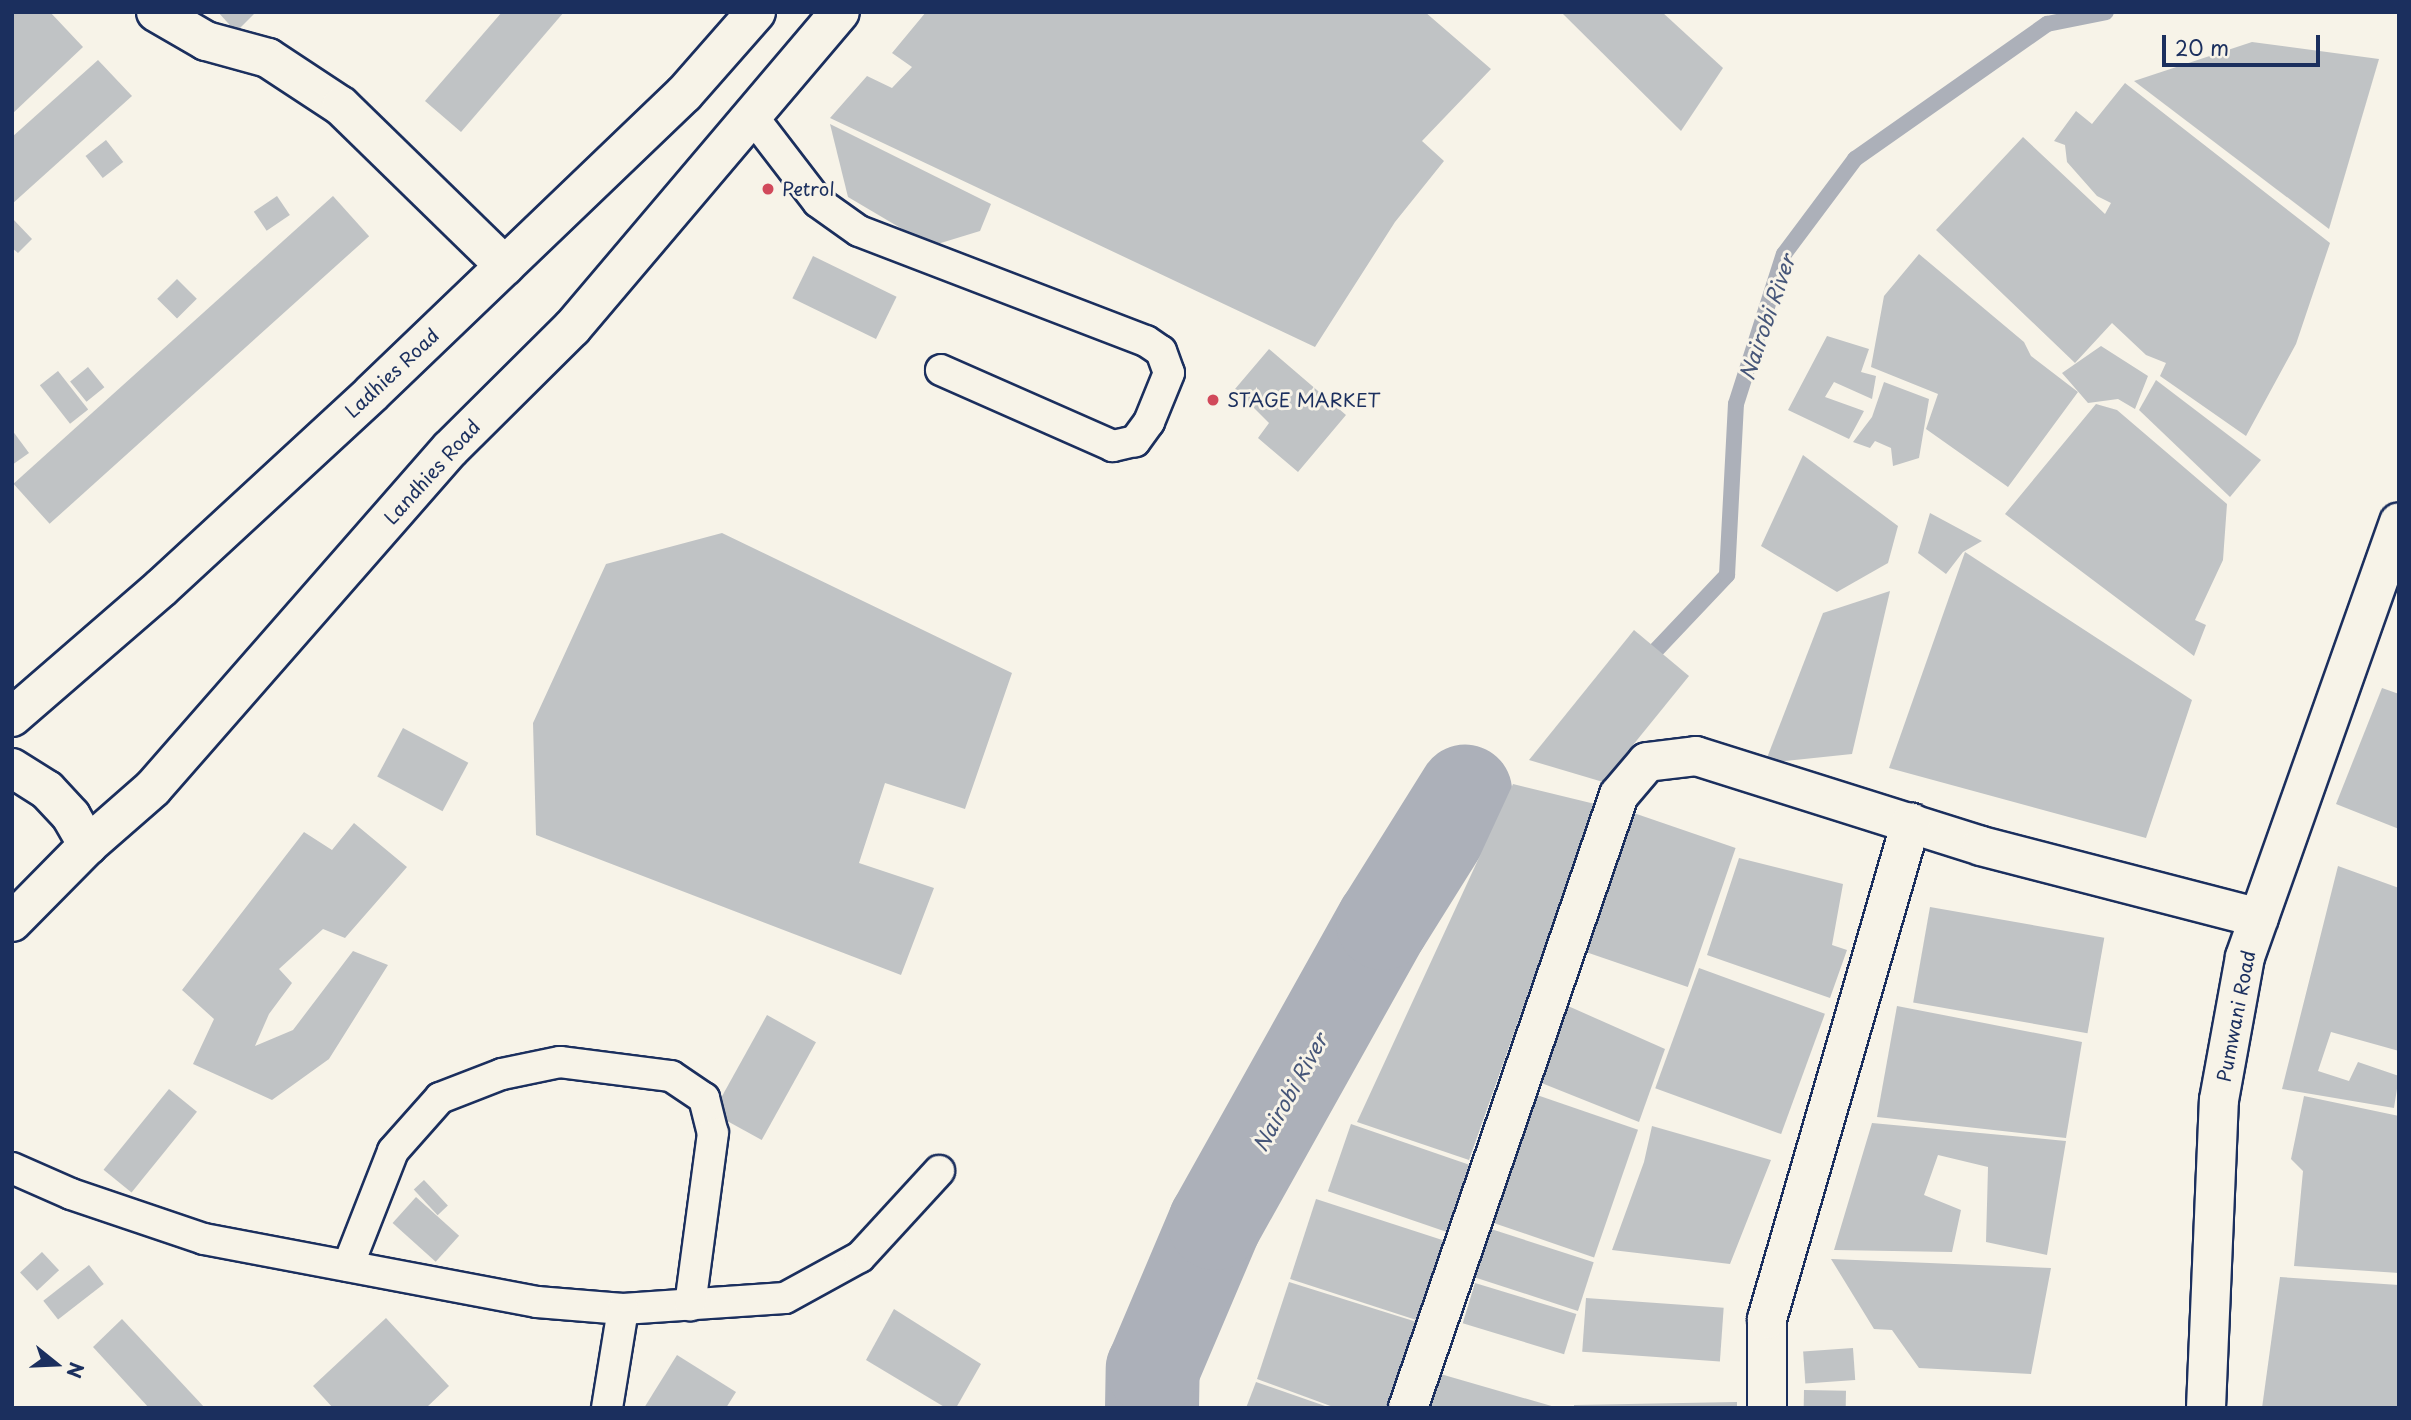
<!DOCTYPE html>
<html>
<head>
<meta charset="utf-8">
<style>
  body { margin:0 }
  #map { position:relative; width:2411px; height:1420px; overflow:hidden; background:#f7f3e8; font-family:"Playpen Sans",sans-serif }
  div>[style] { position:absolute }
  .stream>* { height:16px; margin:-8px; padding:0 8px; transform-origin:8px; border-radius:8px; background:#acb0b9 }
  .river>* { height:94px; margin:-47px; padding:0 47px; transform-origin:47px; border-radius:47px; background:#acb0b9 }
  .building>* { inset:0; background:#c0c3c5; transform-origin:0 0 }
  .roads { filter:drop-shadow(2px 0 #1b2f5e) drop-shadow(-2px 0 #1b2f5e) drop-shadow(0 2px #1b2f5e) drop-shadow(0 -2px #1b2f5e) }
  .service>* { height:30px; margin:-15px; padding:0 15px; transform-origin:15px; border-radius:15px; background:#f7f3e8 }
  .minor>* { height:38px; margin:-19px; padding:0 19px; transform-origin:19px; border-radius:19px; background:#f7f3e8 }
  .tertiary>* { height:38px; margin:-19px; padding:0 19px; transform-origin:19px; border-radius:19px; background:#f7f3e8 }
  .secondary>* { height:38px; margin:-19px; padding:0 19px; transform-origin:19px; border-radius:19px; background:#f7f3e8 }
  .dots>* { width:19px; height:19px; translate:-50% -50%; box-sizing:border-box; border:4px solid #f7f3e8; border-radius:50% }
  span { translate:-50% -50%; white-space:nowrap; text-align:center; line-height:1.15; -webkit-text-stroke:6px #f7f3e8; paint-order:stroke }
  .poi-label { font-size:19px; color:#1b2f5e }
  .left { translate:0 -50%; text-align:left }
  .street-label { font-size:19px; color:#1b2f5e }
  .water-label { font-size:21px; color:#465679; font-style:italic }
  .frame { position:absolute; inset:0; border:14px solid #1b2f5e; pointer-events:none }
  .north { position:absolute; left:21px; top:1329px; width:70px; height:70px; -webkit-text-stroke:5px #f7f3e8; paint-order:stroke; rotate:108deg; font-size:19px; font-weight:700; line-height:28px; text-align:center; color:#1b2f5e }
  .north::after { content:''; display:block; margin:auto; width:24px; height:32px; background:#1b2f5e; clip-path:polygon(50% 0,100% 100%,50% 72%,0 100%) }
  .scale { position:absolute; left:2162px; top:35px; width:158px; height:32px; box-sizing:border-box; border:4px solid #1b2f5e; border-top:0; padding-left:9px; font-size:21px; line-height:24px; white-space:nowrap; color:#1b2f5e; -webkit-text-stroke:5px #f7f3e8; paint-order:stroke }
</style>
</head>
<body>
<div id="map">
  <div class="stream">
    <i style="left:1642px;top:665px;width:124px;rotate:-46.6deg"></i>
    <i style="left:1727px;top:575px;width:171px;rotate:-87deg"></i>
    <i style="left:1736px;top:404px;width:157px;rotate:-72.3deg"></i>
    <i style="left:1784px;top:254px;width:119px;rotate:-53.2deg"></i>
    <i style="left:1855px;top:159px;width:235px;rotate:-35.1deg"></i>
    <i style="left:2047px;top:24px;width:60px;rotate:-11.5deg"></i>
  </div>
  <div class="river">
    <i style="left:1152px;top:1408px;width:39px;rotate:-89deg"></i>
    <i style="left:1153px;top:1369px;width:159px;rotate:-67deg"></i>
    <i style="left:1215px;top:1223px;width:344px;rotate:-60.8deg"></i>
    <i style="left:1383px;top:923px;width:155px;rotate:-58deg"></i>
  </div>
  <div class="building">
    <i style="clip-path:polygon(12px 12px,50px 12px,83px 47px,12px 114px)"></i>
    <i style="clip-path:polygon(218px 12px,256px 12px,236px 32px)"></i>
    <i style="clip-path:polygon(502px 12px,564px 12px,461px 132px,425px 101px)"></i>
    <i style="clip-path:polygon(926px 12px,1425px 12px,1491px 69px,1422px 141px,1444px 161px,1395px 222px,1315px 347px,830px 118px,867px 76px,892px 88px,912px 67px,892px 53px)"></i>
    <i style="clip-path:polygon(1561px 12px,1662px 12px,1723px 68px,1681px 131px)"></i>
    <i style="clip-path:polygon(2252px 42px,2379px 59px,2329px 229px,2134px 81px)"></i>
    <i style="clip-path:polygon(98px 60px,132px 96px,12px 204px,12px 137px)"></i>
    <i style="clip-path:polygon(2125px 83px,2330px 243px,2296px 344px,2246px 436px,2160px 376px,2166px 363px,2146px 355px,2112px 323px,2075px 363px,1936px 230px,2023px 137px,2105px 214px,2111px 203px,2097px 196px,2067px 162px,2065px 145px,2054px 141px,2076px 111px,2092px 124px)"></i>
    <i style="clip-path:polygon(830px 124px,991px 204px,980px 231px,931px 246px,848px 197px)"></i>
    <i style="left:106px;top:140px;width:28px;height:26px;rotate:52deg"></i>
    <i style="left:277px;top:196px;width:23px;height:28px;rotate:56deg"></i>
    <i style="left:333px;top:196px;width:54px;height:430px;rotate:48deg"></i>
    <i style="clip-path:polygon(12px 218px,32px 239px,18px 253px,12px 248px)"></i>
    <i style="clip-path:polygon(1919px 254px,2024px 342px,2031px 356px,2078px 392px,2008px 487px,1926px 429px,1938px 394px,1871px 367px,1884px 296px)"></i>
    <i style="left:813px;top:256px;width:93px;height:47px;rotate:26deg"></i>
    <i style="left:177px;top:279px;width:28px;height:28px;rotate:45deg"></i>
    <i style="clip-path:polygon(1827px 336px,1869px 349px,1861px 372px,1876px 376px,1872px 399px,1834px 382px,1825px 397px,1864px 411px,1849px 439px,1788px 410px)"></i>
    <i style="clip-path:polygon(2101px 346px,2148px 376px,2135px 409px,2118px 399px,2088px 403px,2062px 373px)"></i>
    <i style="clip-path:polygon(1269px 349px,1346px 415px,1298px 472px,1258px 438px,1269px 423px,1235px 389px)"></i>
    <i style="left:88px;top:367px;width:26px;height:23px;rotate:51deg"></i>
    <i style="left:58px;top:371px;width:49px;height:23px;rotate:52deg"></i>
    <i style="clip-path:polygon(2156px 380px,2261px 460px,2230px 497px,2139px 410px)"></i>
    <i style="clip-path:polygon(1884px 382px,1929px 399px,1919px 458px,1893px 466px,1891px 448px,1875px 441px,1870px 448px,1853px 442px,1872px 417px)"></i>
    <i style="clip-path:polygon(2096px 404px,2117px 410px,2227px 504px,2223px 560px,2195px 620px,2206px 625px,2194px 656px,2005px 514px)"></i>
    <i style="clip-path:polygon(12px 430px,29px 453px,12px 465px)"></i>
    <i style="clip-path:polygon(1803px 455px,1898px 526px,1888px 563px,1837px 592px,1761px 546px)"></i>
    <i style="clip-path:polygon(1930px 513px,1982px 541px,1963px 552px,1946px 574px,1918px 553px)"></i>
    <i style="clip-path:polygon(722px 533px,1012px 673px,965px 809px,885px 783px,859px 863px,934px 888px,901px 975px,536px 835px,533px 723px,606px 564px)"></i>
    <i style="clip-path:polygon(1965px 552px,2192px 700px,2146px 838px,1889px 768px)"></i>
    <i style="clip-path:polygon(1890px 591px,1852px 754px,1765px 763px,1823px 613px)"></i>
    <i style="clip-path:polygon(1634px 630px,1689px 676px,1603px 782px,1529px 760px)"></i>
    <i style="clip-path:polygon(2382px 688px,2399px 694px,2399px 829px,2336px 804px)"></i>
    <i style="left:403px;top:728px;width:74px;height:55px;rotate:28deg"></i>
    <i style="clip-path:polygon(1513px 784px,1595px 804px,1469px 1160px,1357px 1122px)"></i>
    <i style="left:1625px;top:810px;width:117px;height:147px;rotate:19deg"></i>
    <i style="clip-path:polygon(354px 823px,407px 867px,345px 938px,323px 929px,279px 969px,292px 983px,269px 1014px,255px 1046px,293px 1030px,353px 951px,388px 965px,329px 1059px,272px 1100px,193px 1064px,214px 1019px,182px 990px,304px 832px,332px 850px)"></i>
    <i style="clip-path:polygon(1739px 858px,1843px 884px,1832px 945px,1847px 950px,1830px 998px,1707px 955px)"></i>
    <i style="clip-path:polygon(2338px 866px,2399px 888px,2399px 1051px,2331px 1032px,2318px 1071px,2349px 1081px,2358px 1062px,2399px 1076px,2394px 1108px,2282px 1089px)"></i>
    <i style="left:1930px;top:907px;width:177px;height:97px;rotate:10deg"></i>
    <i style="left:1699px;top:968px;width:134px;height:128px;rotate:20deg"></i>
    <i style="clip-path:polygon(1559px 1002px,1665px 1049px,1639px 1122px,1539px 1082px)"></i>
    <i style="clip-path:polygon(1897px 1006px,2082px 1042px,2066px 1138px,1877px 1117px)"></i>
    <i style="left:767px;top:1015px;width:56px;height:112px;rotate:29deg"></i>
    <i style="left:169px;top:1089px;width:36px;height:104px;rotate:39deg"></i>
    <i style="left:1534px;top:1094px;width:110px;height:135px;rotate:19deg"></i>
    <i style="clip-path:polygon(2304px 1096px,2399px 1116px,2399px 1273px,2294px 1266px,2303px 1171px,2291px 1159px)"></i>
    <i style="clip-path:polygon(1872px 1123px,2066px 1141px,2047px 1255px,1986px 1242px,1988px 1167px,1938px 1155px,1924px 1195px,1961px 1210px,1952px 1252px,1834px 1250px)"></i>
    <i style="left:1351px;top:1124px;width:125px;height:71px;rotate:19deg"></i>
    <i style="clip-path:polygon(1652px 1126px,1771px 1160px,1730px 1264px,1612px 1250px,1644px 1162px)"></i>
    <i style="left:424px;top:1180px;width:35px;height:14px;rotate:47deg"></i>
    <i style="left:416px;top:1197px;width:58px;height:35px;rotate:42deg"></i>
    <i style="left:1316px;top:1199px;width:136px;height:84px;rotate:18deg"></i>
    <i style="left:1491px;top:1229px;width:108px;height:51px;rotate:18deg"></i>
    <i style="left:42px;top:1252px;width:25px;height:30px;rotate:47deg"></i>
    <i style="clip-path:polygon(1831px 1259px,2051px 1268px,2031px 1374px,1919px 1368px,1892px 1330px,1874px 1329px)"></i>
    <i style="left:89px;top:1265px;width:24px;height:58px;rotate:52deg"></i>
    <i style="clip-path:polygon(2280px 1277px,2399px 1285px,2399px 1408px,2262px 1408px)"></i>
    <i style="clip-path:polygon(1289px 1282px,1420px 1323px,1391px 1408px,1336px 1408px,1257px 1379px)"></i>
    <i style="left:1475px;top:1283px;width:106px;height:42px;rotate:17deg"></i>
    <i style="left:1586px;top:1298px;width:138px;height:54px;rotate:4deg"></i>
    <i style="clip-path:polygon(894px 1309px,981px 1364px,956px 1408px,946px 1408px,866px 1360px)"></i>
    <i style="clip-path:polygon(386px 1318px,449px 1386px,426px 1408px,333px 1408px,313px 1386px)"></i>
    <i style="clip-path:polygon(122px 1319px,205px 1408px,149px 1408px,93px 1347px)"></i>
    <i style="left:1853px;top:1348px;width:32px;height:50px;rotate:86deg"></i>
    <i style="clip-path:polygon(677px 1355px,736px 1392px,726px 1408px,644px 1408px)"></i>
    <i style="clip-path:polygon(1437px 1373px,1555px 1407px,1555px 1408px,1427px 1408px)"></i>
    <i style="clip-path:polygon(1256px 1382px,1328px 1407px,1328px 1408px,1246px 1408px)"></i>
    <i style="left:1804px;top:1390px;width:42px;height:18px;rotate:1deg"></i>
    <i style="clip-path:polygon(1737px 1402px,1737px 1408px,1574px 1408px,1574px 1405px)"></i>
  </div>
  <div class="roads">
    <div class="service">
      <i style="left:752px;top:116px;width:108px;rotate:52.5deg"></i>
      <i style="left:818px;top:202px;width:50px;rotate:35.3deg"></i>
      <i style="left:859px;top:231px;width:307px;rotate:21deg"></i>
      <i style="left:1146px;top:341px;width:18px;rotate:34deg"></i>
      <i style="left:1161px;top:351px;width:23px;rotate:70deg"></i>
      <i style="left:1169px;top:373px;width:53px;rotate:112.2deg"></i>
      <i style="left:1149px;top:422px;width:24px;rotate:126deg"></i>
      <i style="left:1135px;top:441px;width:23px;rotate:167deg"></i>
      <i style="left:1113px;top:446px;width:188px;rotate:-156.2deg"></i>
      <i style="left:12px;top:1168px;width:64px;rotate:23.8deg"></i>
      <i style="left:71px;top:1194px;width:140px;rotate:18.7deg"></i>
      <i style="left:204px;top:1239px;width:339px;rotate:10.7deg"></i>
      <i style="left:537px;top:1302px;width:86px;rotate:4.7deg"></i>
      <i style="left:623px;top:1309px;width:162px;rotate:-3.9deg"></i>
      <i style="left:785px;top:1298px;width:85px;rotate:-28.7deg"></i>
      <i style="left:860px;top:1257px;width:117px;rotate:-47.4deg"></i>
      <i style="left:348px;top:1266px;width:123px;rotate:-68.6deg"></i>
      <i style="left:393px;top:1151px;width:71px;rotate:-48.4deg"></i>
      <i style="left:440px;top:1098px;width:66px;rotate:-21.2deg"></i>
      <i style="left:502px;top:1074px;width:59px;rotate:-11.7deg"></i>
      <i style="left:560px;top:1062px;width:112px;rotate:7.2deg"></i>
      <i style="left:671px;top:1076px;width:40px;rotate:34deg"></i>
      <i style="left:704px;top:1098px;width:36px;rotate:76deg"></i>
      <i style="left:713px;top:1133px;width:174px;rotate:97.6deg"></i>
      <i style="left:607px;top:1408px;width:100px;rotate:-80.8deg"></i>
    </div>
    <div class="minor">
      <i style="left:156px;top:12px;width:58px;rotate:30.1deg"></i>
      <i style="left:206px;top:41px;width:64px;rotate:15.3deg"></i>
      <i style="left:268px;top:58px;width:87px;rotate:33.3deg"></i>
      <i style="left:341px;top:106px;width:229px;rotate:44.3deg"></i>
      <i style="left:1408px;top:1408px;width:648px;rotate:-71.01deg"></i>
      <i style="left:1619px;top:795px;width:43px;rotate:-49.7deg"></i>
      <i style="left:1647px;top:762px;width:49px;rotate:-7deg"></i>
      <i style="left:1696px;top:756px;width:299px;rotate:17.5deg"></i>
      <i style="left:1981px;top:846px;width:287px;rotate:14.5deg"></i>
      <i style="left:1767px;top:1408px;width:89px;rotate:-90deg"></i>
      <i style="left:1767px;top:1319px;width:517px;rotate:-73.84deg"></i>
    </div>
    <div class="tertiary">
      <i style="left:2206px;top:1408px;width:308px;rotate:-87.6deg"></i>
      <i style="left:2219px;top:1100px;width:145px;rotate:-79.7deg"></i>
      <i style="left:2245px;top:957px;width:461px;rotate:-70.5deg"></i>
    </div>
    <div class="secondary">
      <i style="left:12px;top:717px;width:197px;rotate:-40.9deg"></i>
      <i style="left:161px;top:588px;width:287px;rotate:-42.7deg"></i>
      <i style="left:372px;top:393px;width:432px;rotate:-43.8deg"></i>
      <i style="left:684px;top:94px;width:109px;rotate:-48.7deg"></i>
      <i style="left:12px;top:768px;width:41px;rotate:32.2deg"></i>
      <i style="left:47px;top:790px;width:35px;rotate:47deg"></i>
      <i style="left:71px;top:816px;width:34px;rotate:60deg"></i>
      <i style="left:12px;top:922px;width:108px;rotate:-45.4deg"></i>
      <i style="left:88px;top:845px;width:86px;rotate:-41.2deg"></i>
      <i style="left:153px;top:788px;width:451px;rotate:-48.8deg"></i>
      <i style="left:450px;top:449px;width:172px;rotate:-44.8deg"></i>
      <i style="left:572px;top:328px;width:414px;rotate:-49.7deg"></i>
    </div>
  </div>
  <div class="dots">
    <i style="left:768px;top:189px;background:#d1495b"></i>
    <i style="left:1213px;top:400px;background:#d1495b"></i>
  </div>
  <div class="poi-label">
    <span class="left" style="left:782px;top:189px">Petrol</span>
    <span class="left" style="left:1227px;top:400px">STAGE MARKET</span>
  </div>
  <div class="street-label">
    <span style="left:392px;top:373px;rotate:-43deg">Ladhies Road</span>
    <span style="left:432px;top:472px;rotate:-48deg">Landhies Road</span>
    <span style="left:2236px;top:1016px;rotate:-79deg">Pumwani Road</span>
  </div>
  <div class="water-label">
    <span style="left:1766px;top:317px;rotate:-71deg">Nairobi River</span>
    <span style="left:1289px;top:1092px;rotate:-61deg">Nairobi River</span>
  </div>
  <div class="frame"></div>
  <div class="north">N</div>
  <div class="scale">20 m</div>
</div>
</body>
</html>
